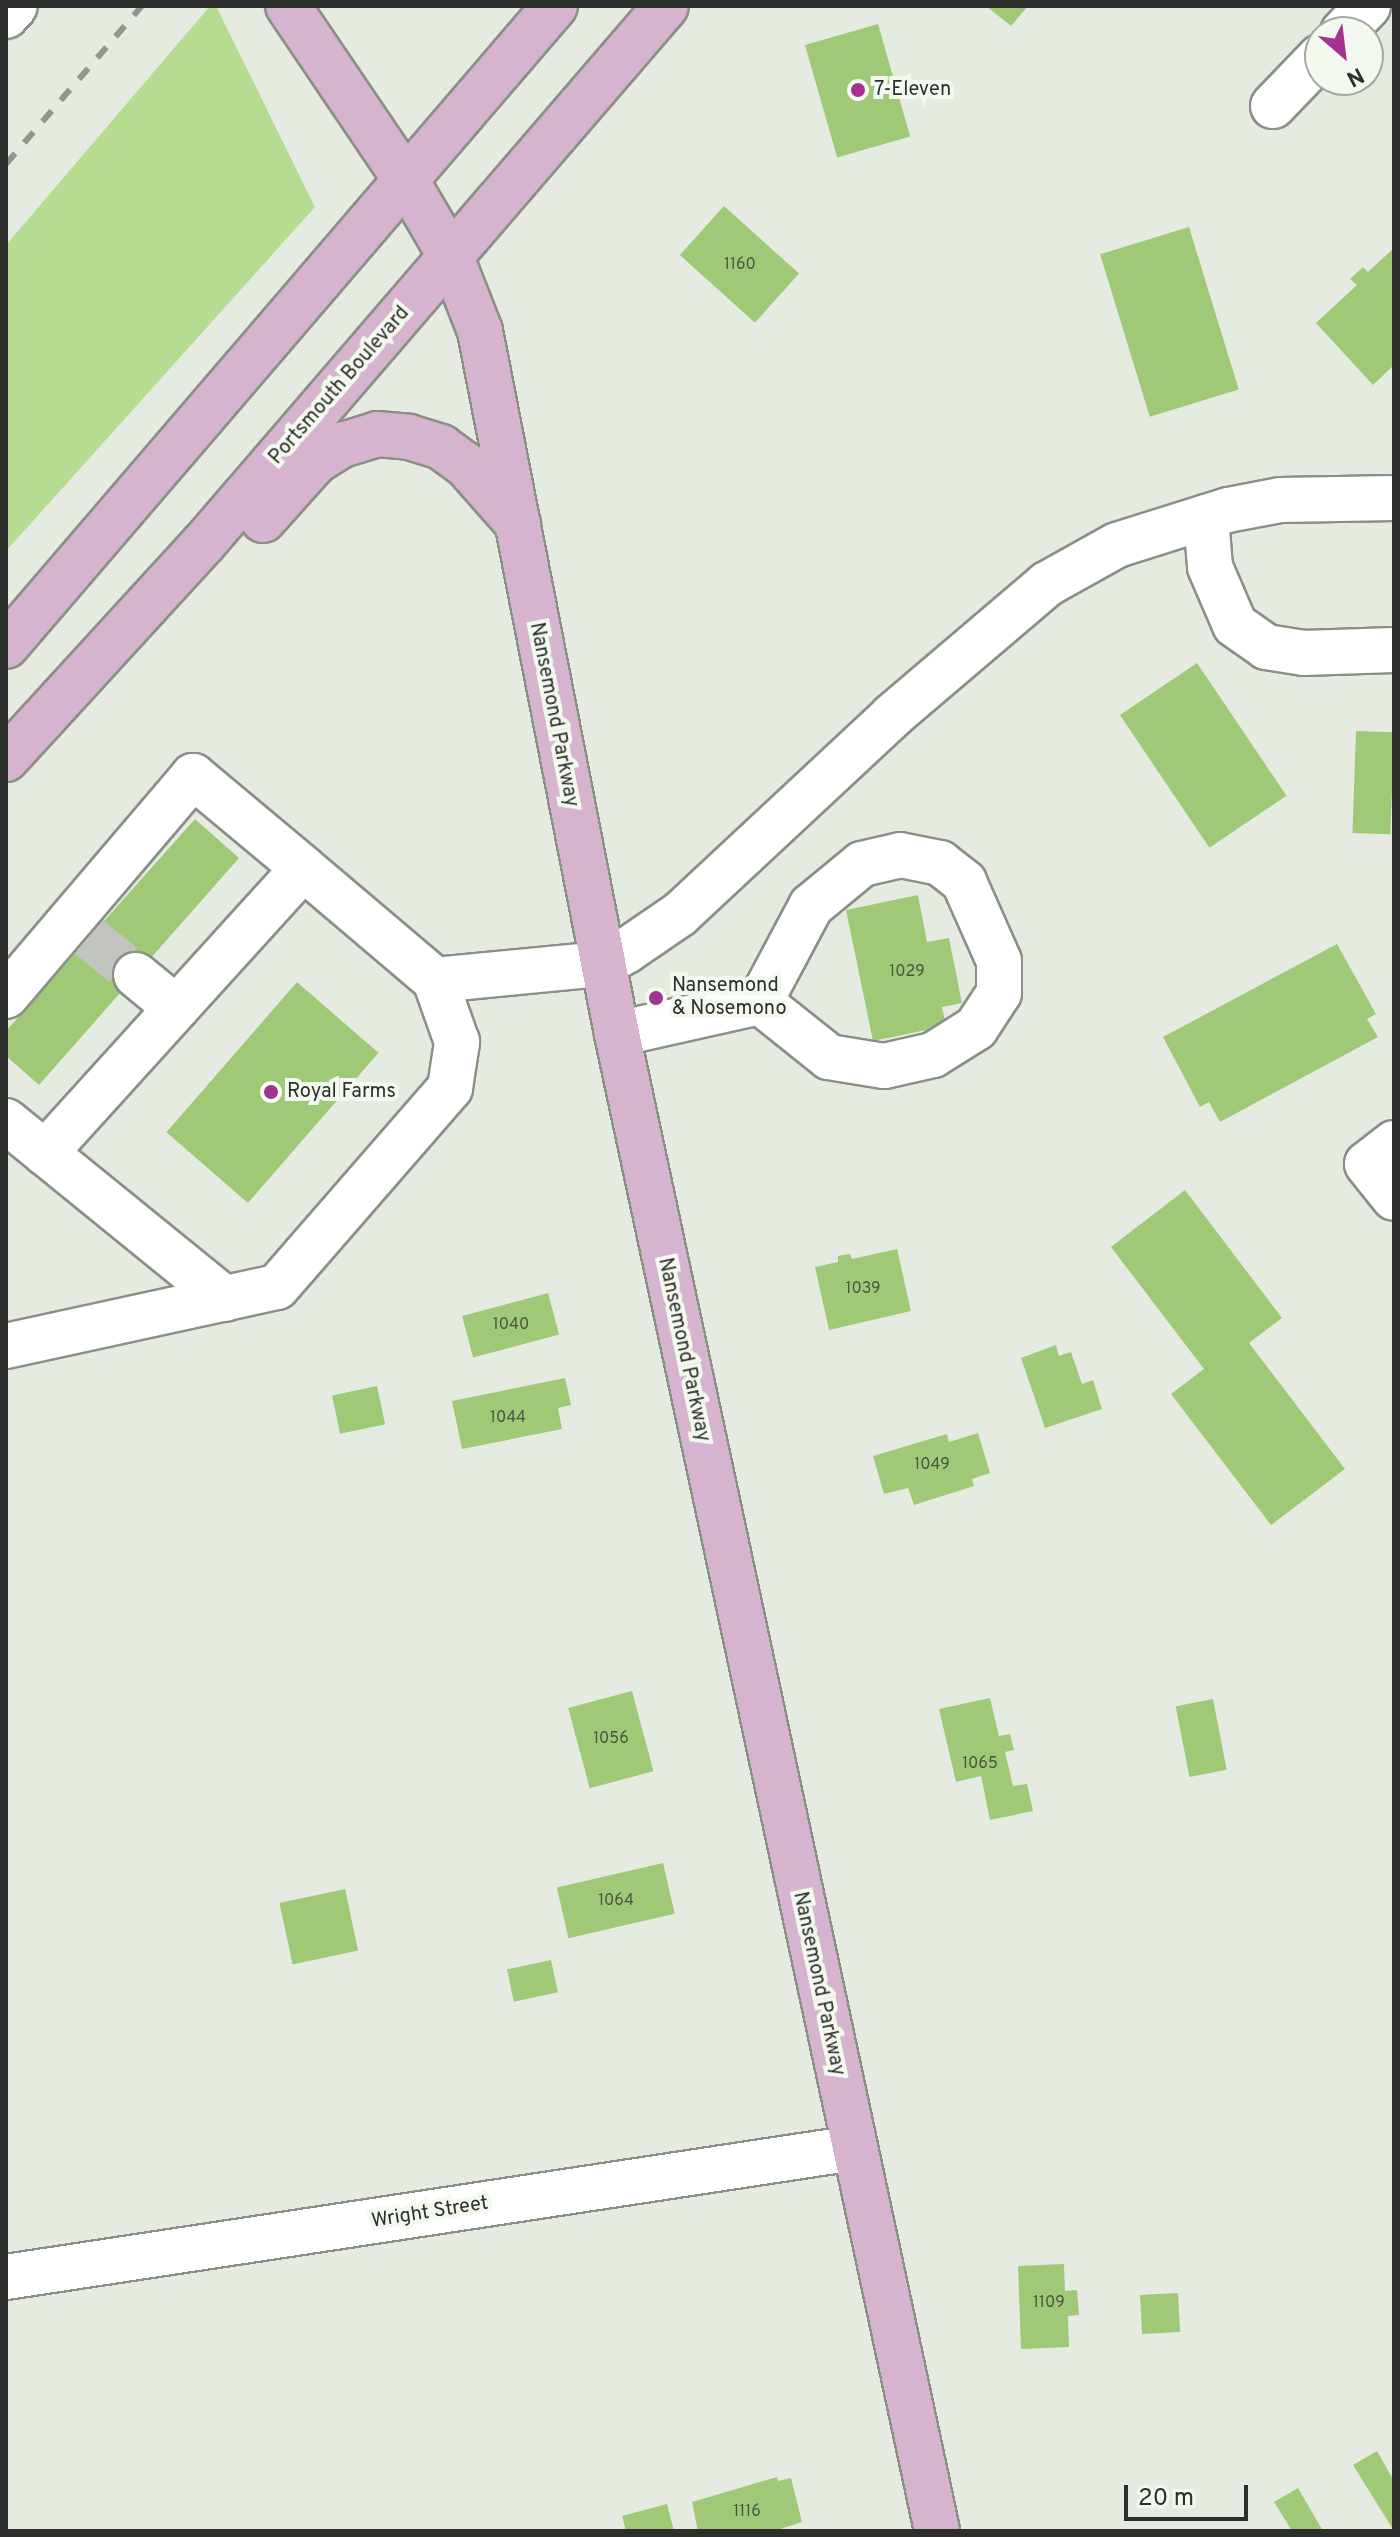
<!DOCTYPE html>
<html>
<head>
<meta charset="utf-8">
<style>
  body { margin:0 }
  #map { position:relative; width:1400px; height:2537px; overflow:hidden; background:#e6ebe2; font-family:Overpass,sans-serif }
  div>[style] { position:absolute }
  .green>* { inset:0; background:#b6dc92 }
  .building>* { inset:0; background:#9fc976; transform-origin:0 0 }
  .minor-tunnel>* { height:44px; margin-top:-22px; transform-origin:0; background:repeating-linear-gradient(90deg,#c1c5be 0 44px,transparent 0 66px) }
  .roads { filter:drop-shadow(2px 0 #8b9087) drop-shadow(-2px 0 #8b9087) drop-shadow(0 2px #8b9087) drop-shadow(0 -2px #8b9087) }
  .minor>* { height:44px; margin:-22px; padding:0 22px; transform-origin:22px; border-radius:22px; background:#fff }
  .major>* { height:44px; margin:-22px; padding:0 22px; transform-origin:22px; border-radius:22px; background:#d6b3cf }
  .rail>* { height:6px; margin-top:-3px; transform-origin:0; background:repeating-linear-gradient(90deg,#92968f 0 14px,transparent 0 28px) }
  .dots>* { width:22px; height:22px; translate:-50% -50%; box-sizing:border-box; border:4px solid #f3f9ef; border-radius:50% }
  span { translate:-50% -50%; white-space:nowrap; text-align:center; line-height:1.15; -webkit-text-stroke:8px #f3f9ef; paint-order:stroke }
  .number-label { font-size:16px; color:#4a563e }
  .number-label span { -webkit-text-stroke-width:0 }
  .poi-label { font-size:20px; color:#2d2f2c }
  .left { translate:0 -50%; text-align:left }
  .street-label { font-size:20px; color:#2d2f2c }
  .frame { position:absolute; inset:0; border:8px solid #2d2f2c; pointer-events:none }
  .north { position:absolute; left:1304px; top:16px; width:80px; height:80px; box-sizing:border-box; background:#f3f9ef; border:2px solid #a4a8a1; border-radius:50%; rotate:152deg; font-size:22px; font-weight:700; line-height:32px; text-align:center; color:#2d2f2c }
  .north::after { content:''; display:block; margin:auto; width:28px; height:36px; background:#a23392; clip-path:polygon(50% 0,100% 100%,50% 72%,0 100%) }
  .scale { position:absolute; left:1124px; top:2485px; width:124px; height:36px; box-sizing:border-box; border:4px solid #2d2f2c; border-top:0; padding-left:10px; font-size:24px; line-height:28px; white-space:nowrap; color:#2d2f2c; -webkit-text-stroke:6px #f3f9ef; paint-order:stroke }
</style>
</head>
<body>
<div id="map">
  <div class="green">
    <i style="clip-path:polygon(210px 6px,216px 6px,315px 207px,6px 551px,6px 245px)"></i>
  </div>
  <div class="building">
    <i style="clip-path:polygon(986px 6px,1028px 6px,1011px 26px)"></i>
    <i style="left:878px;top:24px;width:117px;height:76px;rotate:74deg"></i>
    <i style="left:724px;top:206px;width:101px;height:66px;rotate:42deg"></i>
    <i style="left:1189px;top:227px;width:170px;height:93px;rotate:73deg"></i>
    <i style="clip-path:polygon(1394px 248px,1394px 365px,1373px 385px,1316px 323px,1357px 285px,1350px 279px,1363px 267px,1368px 272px)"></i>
    <i style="left:1197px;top:663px;width:160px;height:93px;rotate:56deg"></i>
    <i style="left:1356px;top:731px;width:38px;height:102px;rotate:2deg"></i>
    <i style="clip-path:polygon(195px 819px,239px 858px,39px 1085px,6px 1056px,6px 1031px)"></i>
    <i style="clip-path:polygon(918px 895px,927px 942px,949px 938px,962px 1003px,942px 1007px,946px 1026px,873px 1041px,846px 910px)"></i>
    <i style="clip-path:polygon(1337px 944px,1376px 1014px,1367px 1019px,1378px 1037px,1220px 1122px,1209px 1102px,1200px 1107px,1163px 1037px)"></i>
    <i style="left:297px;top:982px;width:108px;height:199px;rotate:41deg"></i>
    <i style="clip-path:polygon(1185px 1190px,1282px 1318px,1249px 1343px,1345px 1469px,1271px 1525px,1171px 1394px,1204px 1369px,1111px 1247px)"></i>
    <i style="clip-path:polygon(897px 1249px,911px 1311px,829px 1330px,815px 1267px,838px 1262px,838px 1256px,850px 1254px,852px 1259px)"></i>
    <i style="left:548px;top:1293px;width:43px;height:89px;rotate:75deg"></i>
    <i style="clip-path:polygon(1056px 1345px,1059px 1356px,1071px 1352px,1082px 1384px,1093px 1380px,1102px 1409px,1045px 1428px,1021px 1358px)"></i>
    <i style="clip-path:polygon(565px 1378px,571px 1405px,558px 1408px,562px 1429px,462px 1449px,452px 1401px)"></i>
    <i style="left:377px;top:1386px;width:39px;height:46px;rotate:78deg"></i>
    <i style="clip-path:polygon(978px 1433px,990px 1473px,972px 1479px,974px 1486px,914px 1505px,908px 1488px,884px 1494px,873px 1456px,947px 1434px,949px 1442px)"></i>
    <i style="left:632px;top:1691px;width:83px;height:66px;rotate:75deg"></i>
    <i style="clip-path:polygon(990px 1698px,999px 1736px,1010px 1734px,1014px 1750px,1005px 1752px,1013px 1786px,1027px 1784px,1033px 1811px,990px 1820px,981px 1776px,956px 1782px,939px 1709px)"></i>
    <i style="left:1213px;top:1699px;width:72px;height:38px;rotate:79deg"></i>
    <i style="left:663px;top:1863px;width:52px;height:109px;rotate:77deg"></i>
    <i style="left:345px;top:1889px;width:63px;height:67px;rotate:78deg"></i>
    <i style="left:551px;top:1960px;width:33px;height:45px;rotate:78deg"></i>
    <i style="clip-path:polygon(1064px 2264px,1065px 2291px,1077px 2290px,1079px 2315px,1068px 2316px,1069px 2347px,1021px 2349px,1018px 2266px)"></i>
    <i style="left:1178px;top:2293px;width:39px;height:38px;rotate:87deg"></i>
    <i style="clip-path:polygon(1377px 2451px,1394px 2481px,1394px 2531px,1353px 2465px)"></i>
    <i style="clip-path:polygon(777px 2477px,778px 2481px,791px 2478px,802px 2522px,774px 2531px,698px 2531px,692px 2502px)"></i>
    <i style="clip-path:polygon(1298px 2488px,1323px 2531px,1292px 2531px,1274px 2502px)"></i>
    <i style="clip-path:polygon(667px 2504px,674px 2531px,626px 2531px,622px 2516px)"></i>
  </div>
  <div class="minor-tunnel">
    <i style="left:89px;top:937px;width:60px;rotate:39deg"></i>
  </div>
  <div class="roads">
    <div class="minor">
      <i style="left:6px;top:16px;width:13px;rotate:-48deg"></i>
      <i style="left:1343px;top:32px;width:36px;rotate:-46deg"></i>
      <i style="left:1273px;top:106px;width:68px;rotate:-46.2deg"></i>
      <i style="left:1206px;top:517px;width:50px;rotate:85.4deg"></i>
      <i style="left:1210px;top:567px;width:63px;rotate:66.7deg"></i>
      <i style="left:1235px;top:625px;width:38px;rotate:35deg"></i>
      <i style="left:1266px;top:647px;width:37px;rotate:9deg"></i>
      <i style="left:1303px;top:653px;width:91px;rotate:-1.9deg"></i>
      <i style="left:136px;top:975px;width:52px;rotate:39.5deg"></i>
      <i style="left:6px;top:996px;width:289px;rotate:-49.6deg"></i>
      <i style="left:193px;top:776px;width:143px;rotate:39.9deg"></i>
      <i style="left:617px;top:1034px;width:147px;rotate:-12.6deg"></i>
      <i style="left:760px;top:1002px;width:109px;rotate:-62deg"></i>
      <i style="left:811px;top:906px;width:66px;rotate:-39.5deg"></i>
      <i style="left:862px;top:864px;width:39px;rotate:-13deg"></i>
      <i style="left:900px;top:855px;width:41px;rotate:11.3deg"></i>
      <i style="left:940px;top:863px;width:31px;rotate:38deg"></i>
      <i style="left:964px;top:882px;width:86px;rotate:66.1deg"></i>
      <i style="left:999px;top:961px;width:32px;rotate:90deg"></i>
      <i style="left:999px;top:993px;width:42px;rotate:123.3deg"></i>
      <i style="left:976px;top:1028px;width:51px;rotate:147.9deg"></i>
      <i style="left:933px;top:1055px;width:50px;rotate:167.3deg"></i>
      <i style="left:884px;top:1066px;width:56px;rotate:-170.7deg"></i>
      <i style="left:829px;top:1057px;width:88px;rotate:-141.4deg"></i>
      <i style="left:6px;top:1121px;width:282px;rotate:39.1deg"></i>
      <i style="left:1394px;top:1143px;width:34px;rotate:142deg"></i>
      <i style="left:1367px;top:1164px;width:43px;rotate:51.5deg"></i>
      <i style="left:45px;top:1153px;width:384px;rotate:-47.8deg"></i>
      <i style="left:303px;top:868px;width:173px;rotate:40.3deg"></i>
      <i style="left:6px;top:1346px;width:277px;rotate:-12.3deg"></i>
      <i style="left:277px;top:1287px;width:264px;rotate:-49deg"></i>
      <i style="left:450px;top:1088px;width:47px;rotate:-81.3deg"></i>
      <i style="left:457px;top:1042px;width:66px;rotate:-109.5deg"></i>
      <i style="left:435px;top:980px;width:168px;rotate:-5.5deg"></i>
      <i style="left:602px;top:964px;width:27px;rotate:-28deg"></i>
      <i style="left:626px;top:951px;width:65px;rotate:-34.4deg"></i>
      <i style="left:680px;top:914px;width:290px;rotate:-43deg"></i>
      <i style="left:892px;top:716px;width:204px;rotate:-40.4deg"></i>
      <i style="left:1047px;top:584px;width:80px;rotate:-29.1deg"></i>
      <i style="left:1117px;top:545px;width:116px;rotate:-17.5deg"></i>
      <i style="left:1228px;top:510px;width:54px;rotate:-10.7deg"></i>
      <i style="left:1281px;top:500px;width:113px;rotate:-1deg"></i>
      <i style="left:6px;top:2277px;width:858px;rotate:-8.65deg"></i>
    </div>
    <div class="major">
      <i style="left:288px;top:6px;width:210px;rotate:55.9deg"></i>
      <i style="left:406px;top:180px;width:89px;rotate:59.7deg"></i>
      <i style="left:451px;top:257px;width:79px;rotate:68.6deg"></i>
      <i style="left:480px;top:331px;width:716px;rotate:78.97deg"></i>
      <i style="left:617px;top:1034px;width:1531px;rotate:77.93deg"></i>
      <i style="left:263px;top:520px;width:79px;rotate:-48.1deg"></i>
      <i style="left:316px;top:461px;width:31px;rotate:-32deg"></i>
      <i style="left:342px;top:445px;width:37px;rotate:-17deg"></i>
      <i style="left:377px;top:434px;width:32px;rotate:5deg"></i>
      <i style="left:409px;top:437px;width:34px;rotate:17deg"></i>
      <i style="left:441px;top:447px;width:31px;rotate:36deg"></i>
      <i style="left:466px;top:465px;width:79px;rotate:48.6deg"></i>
      <i style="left:6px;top:646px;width:843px;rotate:-49.38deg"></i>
      <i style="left:6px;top:759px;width:293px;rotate:-47.5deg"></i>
      <i style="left:204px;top:543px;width:708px;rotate:-49.29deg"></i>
    </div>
  </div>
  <div class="rail">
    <i style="left:6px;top:164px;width:208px;rotate:-49.3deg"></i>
  </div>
  <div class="dots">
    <i style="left:858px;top:90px;background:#a23392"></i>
    <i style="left:656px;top:998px;background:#a23392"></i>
    <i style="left:271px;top:1092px;background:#a23392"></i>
  </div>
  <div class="number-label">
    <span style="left:740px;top:265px">1160</span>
    <span style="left:907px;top:972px">1029</span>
    <span style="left:863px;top:1289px">1039</span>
    <span style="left:511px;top:1325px">1040</span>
    <span style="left:508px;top:1418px">1044</span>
    <span style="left:932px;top:1465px">1049</span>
    <span style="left:611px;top:1739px">1056</span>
    <span style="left:980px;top:1764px">1065</span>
    <span style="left:616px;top:1901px">1064</span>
    <span style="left:1049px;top:2303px">1109</span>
    <span style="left:747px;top:2512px">1116</span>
  </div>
  <div class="poi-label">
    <span class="left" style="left:874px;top:90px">7-Eleven</span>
    <span class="left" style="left:672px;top:998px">Nansemond<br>&amp; Nosemono</span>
    <span class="left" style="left:287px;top:1092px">Royal Farms</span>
  </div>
  <div class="street-label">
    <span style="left:340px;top:386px;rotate:-49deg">Portsmouth Boulevard</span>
    <span style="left:553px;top:715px;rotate:79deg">Nansemond Parkway</span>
    <span style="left:683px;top:1350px;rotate:78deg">Nansemond Parkway</span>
    <span style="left:818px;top:1984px;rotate:78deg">Nansemond Parkway</span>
    <span style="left:430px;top:2213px;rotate:-9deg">Wright Street</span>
  </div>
  <div class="frame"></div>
  <div class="north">N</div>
  <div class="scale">20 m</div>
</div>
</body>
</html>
